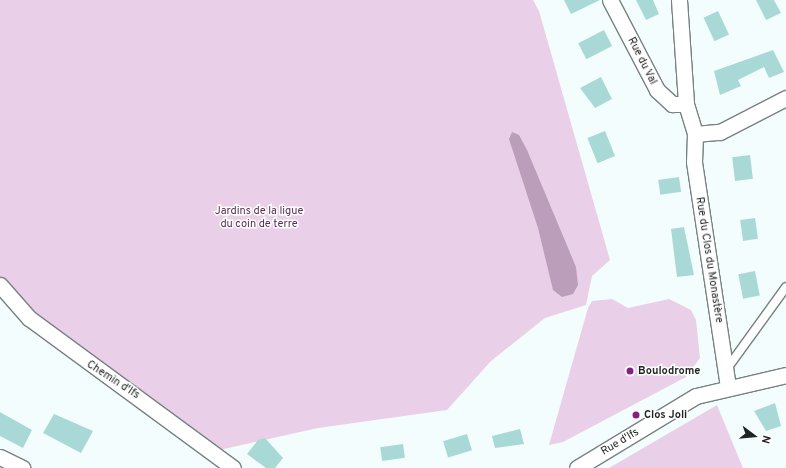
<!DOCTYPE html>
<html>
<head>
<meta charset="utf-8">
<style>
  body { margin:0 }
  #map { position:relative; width:786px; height:468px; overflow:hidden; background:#f4fdfd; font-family:Overpass,sans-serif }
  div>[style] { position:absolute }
  .green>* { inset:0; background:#e9cfe7 }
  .water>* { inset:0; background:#bb9eb9 }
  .building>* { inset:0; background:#a9d9d7; transform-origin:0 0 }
  .roads { filter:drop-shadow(1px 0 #788181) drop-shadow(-1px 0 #788181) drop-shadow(0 1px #788181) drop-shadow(0 -1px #788181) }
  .lane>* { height:8px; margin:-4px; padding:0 4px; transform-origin:4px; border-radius:4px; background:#fff }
  .street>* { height:15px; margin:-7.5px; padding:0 7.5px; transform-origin:7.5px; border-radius:7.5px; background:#fff }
  .dots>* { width:11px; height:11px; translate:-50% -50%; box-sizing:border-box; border:2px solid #fff; border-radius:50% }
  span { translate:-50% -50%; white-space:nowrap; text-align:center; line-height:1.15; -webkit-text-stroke:3px #fff; paint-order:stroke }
  .street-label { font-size:11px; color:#1f2322 }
  .park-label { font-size:11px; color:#583057 }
  .poi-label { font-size:11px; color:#1f2322; font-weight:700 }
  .left { translate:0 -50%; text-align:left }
  .north { position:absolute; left:734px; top:416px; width:40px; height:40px; -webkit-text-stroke:3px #fff; paint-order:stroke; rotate:106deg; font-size:11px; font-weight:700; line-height:16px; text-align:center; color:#1f2322 }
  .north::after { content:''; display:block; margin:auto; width:14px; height:18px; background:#1f2322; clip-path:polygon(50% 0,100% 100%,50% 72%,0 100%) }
</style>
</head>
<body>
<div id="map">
  <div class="green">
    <i style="clip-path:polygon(0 0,533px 0,539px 11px,610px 260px,592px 276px,586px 305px,545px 318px,491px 361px,447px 410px,318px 428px,215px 451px,0 289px)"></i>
    <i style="clip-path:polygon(612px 299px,628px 308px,669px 299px,691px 310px,696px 320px,700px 358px,686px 377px,563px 442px,549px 445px,588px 308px,592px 301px)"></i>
    <i style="clip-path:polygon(717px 405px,743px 468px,609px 468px)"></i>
  </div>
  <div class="water">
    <i style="clip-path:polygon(512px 132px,519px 135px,527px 150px,576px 267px,578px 285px,573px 294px,562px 297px,553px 290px,538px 228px,509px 139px)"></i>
  </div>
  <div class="building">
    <i style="clip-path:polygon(564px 0,600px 0,571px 14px)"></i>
    <i style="clip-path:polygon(636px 0,653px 0,659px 14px,646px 20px)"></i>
    <i style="clip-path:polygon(756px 0,774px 0,781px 13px,766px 20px)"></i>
    <i style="left:718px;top:11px;width:26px;height:16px;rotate:65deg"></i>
    <i style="left:604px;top:30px;width:18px;height:29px;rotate:63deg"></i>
    <i style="clip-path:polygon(773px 50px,784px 72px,769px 78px,764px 67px,738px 80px,741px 86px,720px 95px,714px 71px)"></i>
    <i style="clip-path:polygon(601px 77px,612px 99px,595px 108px,580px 88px)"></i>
    <i style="left:605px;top:131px;width:27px;height:19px;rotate:68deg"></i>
    <i style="left:750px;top:155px;width:24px;height:18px;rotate:83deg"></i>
    <i style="left:679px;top:177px;width:15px;height:21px;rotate:82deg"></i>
    <i style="left:755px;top:218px;width:21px;height:15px;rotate:82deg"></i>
    <i style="clip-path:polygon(684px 227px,694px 275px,677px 277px,671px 229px)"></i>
    <i style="left:755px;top:271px;width:25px;height:17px;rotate:79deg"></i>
    <i style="clip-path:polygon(775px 403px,781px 426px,766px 431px,754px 411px)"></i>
    <i style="clip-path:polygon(0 412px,32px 430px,23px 448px,0 436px)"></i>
    <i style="clip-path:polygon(54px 414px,93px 431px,81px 453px,43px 433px)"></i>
    <i style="clip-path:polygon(520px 429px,524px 444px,495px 448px,492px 436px)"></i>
    <i style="left:467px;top:434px;width:17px;height:25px;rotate:73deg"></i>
    <i style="clip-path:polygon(265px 438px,283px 458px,275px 468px,266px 468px,247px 454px,258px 440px)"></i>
    <i style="left:403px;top:444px;width:14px;height:23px;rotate:82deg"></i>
  </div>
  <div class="roads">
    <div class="lane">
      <i style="left:726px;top:370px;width:102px;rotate:-54.1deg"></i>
    </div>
    <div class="street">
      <i style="left:610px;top:0;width:102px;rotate:62.4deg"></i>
      <i style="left:657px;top:90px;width:21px;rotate:43deg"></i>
      <i style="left:672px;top:104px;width:14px"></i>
      <i style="left:679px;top:0;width:104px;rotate:86.1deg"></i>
      <i style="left:686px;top:104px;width:31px;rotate:73deg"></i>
      <i style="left:695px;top:134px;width:28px;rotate:92deg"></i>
      <i style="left:694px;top:162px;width:227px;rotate:81.4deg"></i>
      <i style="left:695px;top:134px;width:25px;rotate:-5deg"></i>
      <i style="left:720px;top:132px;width:74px;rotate:-27.3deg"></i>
      <i style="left:0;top:285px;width:44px;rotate:48.7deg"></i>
      <i style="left:29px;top:318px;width:253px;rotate:36.3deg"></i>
      <i style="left:0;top:457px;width:25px;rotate:26deg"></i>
      <i style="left:577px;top:468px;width:139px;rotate:-31.2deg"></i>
      <i style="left:696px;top:396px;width:92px;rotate:-13.1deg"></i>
    </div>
  </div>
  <div class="dots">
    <i style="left:630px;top:371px;background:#861e85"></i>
    <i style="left:636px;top:415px;background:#861e85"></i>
  </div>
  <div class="street-label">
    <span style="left:642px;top:61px;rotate:63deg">Rue du Val</span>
    <span style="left:709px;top:260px;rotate:81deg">Rue du Clos du Monastère</span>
    <span style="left:113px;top:380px;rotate:33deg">Chemin d'Ifs</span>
    <span style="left:620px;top:442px;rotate:-31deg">Rue d'Ifs</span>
  </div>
  <div class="park-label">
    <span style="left:259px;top:218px">Jardins de la ligue<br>du coin de terre</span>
  </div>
  <div class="poi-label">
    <span class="left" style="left:638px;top:371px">Boulodrome</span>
    <span class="left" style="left:644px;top:415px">Clos Joli</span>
  </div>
  <div class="north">N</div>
</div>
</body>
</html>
